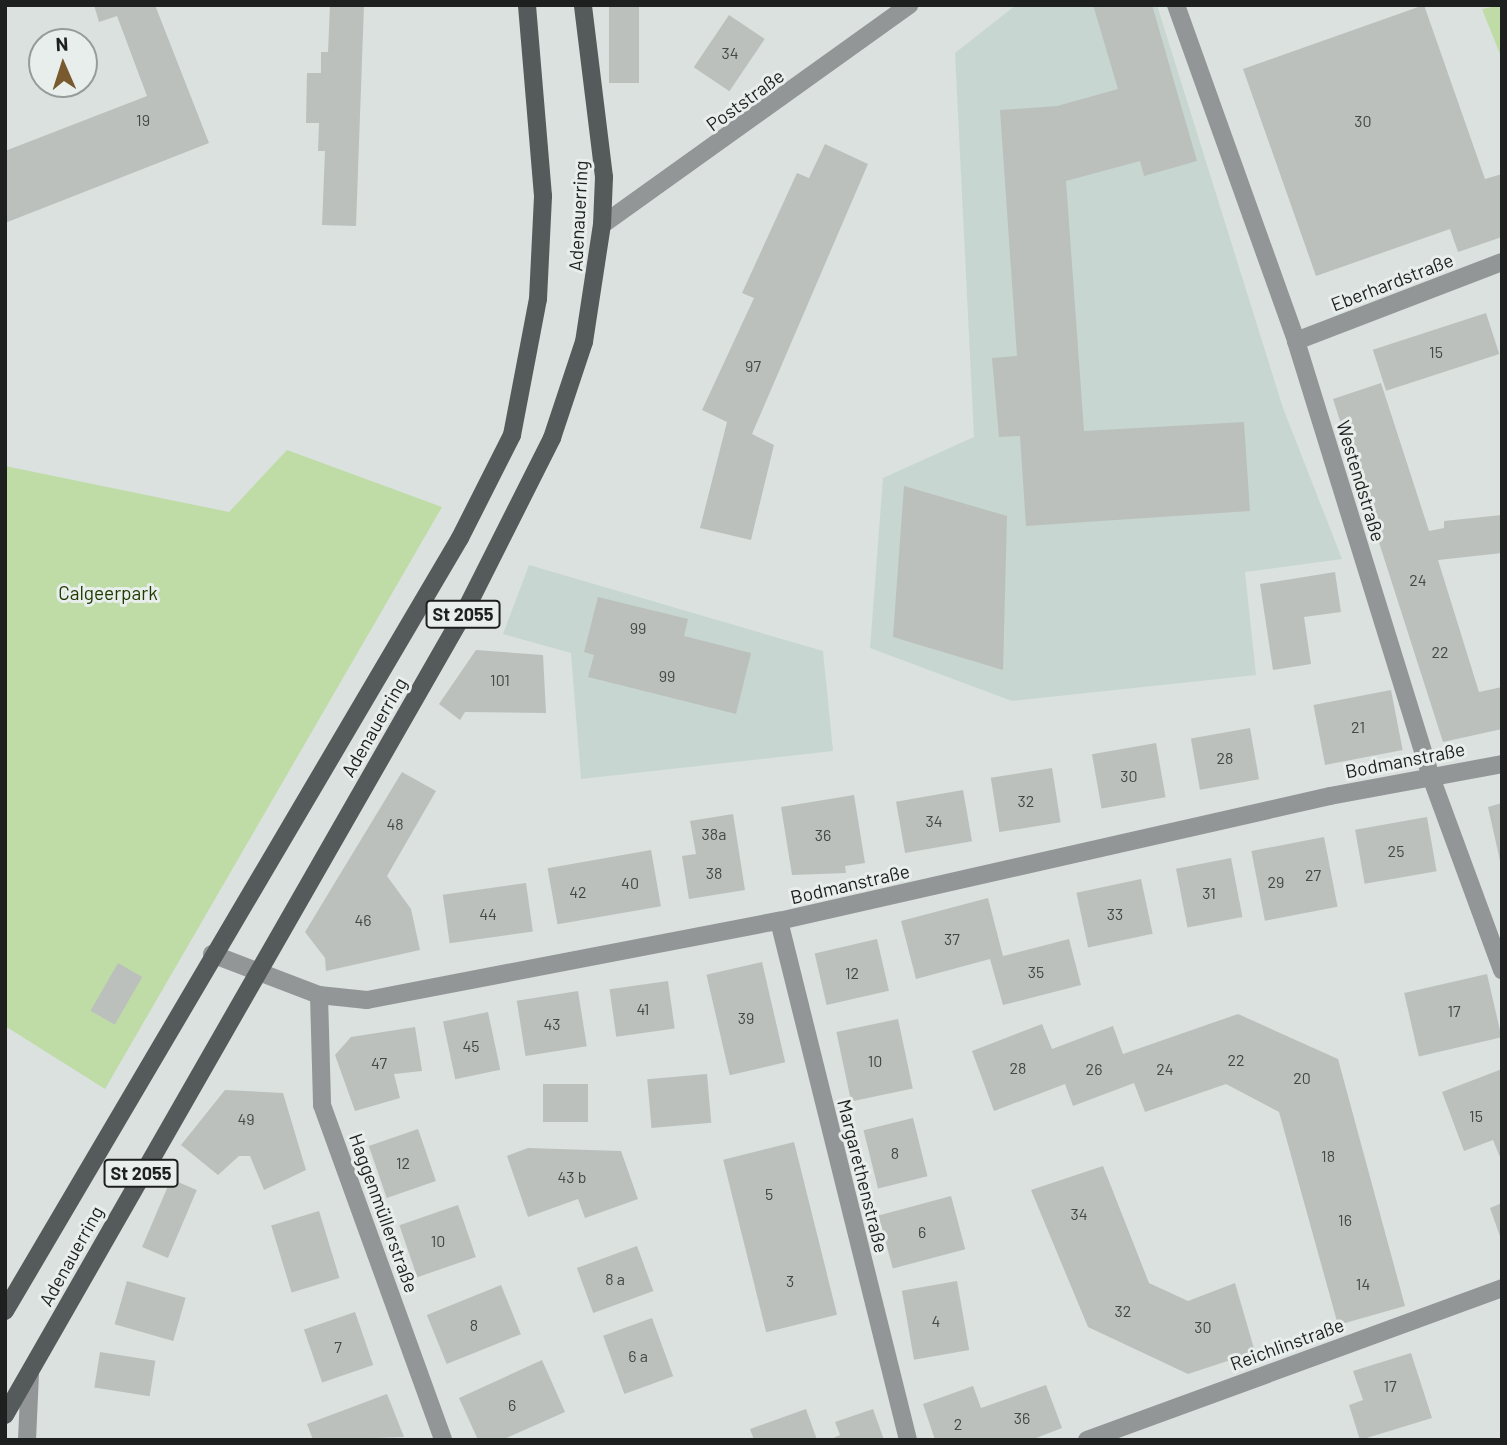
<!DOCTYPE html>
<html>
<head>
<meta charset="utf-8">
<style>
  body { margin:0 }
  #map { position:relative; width:1507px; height:1445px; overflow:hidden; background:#dae1de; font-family:Barlow,sans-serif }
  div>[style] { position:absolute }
  .built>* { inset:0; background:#c7d6d0 }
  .green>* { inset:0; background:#bfdca7 }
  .building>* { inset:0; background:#bbc0bc; transform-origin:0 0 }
  .street>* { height:18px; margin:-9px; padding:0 9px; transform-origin:9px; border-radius:9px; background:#939696 }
  .primary>* { height:18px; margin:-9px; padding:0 9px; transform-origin:9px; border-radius:9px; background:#555b5a }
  span { translate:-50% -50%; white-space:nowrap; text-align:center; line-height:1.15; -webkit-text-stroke:6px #e7eeeb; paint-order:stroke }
  .number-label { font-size:16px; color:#444846 }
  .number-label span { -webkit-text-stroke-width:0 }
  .shield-label span { padding:2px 5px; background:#e7eeeb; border:2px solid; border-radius:5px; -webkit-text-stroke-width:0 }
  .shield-label { font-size:18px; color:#1d201f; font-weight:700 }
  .street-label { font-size:19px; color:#1d201f }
  .park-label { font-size:19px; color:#213a00 }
  .frame { position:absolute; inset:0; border:7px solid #1d201f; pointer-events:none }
  .north { position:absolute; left:28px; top:28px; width:70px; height:70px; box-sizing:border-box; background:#e7eeeb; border:2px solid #969c99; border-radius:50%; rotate:357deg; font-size:19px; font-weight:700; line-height:28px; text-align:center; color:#1d201f }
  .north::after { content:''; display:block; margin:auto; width:24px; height:32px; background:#79592e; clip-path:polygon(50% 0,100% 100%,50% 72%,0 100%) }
</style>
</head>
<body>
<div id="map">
  <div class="built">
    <i style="clip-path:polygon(1016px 5px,1157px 5px,1283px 408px,1342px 559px,1245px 572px,1256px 675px,1012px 701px,870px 648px,883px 478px,974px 437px,955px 53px)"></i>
    <i style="clip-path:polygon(529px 565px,823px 651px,833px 751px,581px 779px,571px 653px,503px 634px)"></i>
  </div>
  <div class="green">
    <i style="clip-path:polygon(1502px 5px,1502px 59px,1482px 9px)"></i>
    <i style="clip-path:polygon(287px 450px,442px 507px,105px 1089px,5px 1026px,5px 466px,229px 512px)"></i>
  </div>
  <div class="building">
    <i style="clip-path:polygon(94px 5px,155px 5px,209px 143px,5px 223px,5px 151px,147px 96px,117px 16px,99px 22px)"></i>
    <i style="clip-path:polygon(330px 5px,364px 5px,356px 226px,322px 225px,325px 151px,318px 151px,319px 123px,306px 123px,307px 73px,321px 73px,321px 52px,328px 52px)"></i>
    <i style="left:609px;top:5px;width:30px;height:78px"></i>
    <i style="clip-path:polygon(1093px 5px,1152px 5px,1197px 161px,1144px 176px,1140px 161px,1066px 181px,1084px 431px,1244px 422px,1250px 511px,1026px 526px,1020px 436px,999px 437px,992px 358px,1017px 356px,1000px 110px,1057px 106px,1118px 89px)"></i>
    <i style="clip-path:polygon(1424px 5px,1485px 179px,1502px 174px,1502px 237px,1458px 252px,1450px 229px,1316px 276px,1243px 69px)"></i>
    <i style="left:729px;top:15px;width:43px;height:63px;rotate:34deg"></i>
    <i style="clip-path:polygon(825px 144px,868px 164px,752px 434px,774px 445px,751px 540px,700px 528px,727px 422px,702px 410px,754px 298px,742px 293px,797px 173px,809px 178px)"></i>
    <i style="left:1486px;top:313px;width:43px;height:119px;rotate:72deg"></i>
    <i style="clip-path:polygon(1381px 383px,1429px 531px,1444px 528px,1444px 521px,1502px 515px,1502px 553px,1438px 560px,1479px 692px,1502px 687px,1502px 729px,1443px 742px,1333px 399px)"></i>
    <i style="clip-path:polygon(904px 486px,1007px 516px,1003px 670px,893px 637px)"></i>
    <i style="clip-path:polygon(1335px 572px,1341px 612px,1304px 617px,1311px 664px,1273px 670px,1260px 584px)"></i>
    <i style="clip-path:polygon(598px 597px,688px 619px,684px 636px,751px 653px,736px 714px,588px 677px,594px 655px,584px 652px)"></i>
    <i style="clip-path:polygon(476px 650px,543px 655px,546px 713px,465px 712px,460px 720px,439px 704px)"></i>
    <i style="left:1391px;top:690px;width:61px;height:79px;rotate:79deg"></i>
    <i style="left:1250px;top:728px;width:52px;height:60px;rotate:80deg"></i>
    <i style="left:1156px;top:743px;width:55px;height:65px;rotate:80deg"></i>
    <i style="left:1052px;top:768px;width:55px;height:62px;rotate:81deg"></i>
    <i style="clip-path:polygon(402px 772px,436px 791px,387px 876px,411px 909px,420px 950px,326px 971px,325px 958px,305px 932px)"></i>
    <i style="left:963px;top:790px;width:52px;height:68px;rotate:80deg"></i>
    <i style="clip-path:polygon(854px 795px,865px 863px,845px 866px,846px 873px,792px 875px,781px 807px)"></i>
    <i style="clip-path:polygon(1502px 803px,1502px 865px,1501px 865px,1488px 807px)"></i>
    <i style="clip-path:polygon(733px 814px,745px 890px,689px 899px,682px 856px,696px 854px,690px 821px)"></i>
    <i style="left:1427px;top:817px;width:55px;height:73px;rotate:80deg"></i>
    <i style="left:1324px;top:837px;width:71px;height:74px;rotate:79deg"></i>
    <i style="left:651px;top:850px;width:57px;height:105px;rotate:80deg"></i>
    <i style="left:1231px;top:858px;width:60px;height:56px;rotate:79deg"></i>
    <i style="left:1141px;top:879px;width:56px;height:66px;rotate:78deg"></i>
    <i style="left:526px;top:883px;width:49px;height:84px;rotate:82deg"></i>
    <i style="clip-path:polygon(988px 898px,1003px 956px,1069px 939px,1081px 985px,1003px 1005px,990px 959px,916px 979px,901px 921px)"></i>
    <i style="left:877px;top:939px;width:53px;height:64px;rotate:77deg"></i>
    <i style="left:762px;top:962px;width:103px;height:57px;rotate:77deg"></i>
    <i style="left:118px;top:963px;width:28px;height:55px;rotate:30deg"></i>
    <i style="left:1487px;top:974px;width:65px;height:85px;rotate:77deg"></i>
    <i style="left:668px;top:981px;width:48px;height:59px;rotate:82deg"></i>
    <i style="left:578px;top:991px;width:56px;height:62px;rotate:81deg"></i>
    <i style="left:488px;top:1012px;width:59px;height:46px;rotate:78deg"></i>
    <i style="clip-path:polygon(1238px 1014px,1338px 1059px,1405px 1306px,1338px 1325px,1279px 1112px,1226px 1084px,1145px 1112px,1134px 1083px,1073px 1106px,1065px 1084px,994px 1111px,972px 1051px,1042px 1024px,1052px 1049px,1113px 1026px,1123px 1054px)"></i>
    <i style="left:898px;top:1019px;width:71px;height:63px;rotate:78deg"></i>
    <i style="clip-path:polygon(415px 1027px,422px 1071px,394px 1074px,400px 1098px,355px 1111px,335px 1055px,351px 1037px)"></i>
    <i style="clip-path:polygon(1502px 1069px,1502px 1162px,1493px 1140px,1464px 1151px,1442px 1092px)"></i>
    <i style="left:707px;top:1074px;width:49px;height:60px;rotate:85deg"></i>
    <i style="left:543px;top:1084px;width:45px;height:38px"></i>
    <i style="clip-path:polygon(225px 1090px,283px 1093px,306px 1170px,264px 1190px,250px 1156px,239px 1156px,218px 1175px,181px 1145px)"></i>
    <i style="left:913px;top:1118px;width:60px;height:51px;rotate:76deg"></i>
    <i style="left:418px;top:1129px;width:55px;height:52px;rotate:71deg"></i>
    <i style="left:794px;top:1142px;width:178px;height:73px;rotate:76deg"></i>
    <i style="clip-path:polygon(528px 1148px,621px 1151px,638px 1199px,585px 1218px,578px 1199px,528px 1217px,507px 1156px)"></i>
    <i style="clip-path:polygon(1103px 1166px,1149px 1283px,1188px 1301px,1235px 1283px,1255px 1352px,1188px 1374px,1088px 1327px,1031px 1190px)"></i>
    <i style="left:171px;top:1179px;width:28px;height:74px;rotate:23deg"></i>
    <i style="left:951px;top:1196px;width:55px;height:75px;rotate:75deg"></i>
    <i style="clip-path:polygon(1502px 1203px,1502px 1239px,1501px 1239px,1490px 1208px)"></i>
    <i style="left:458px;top:1205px;width:55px;height:62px;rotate:71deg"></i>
    <i style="left:319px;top:1211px;width:70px;height:50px;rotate:73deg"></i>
    <i style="left:637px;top:1246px;width:48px;height:64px;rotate:70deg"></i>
    <i style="left:127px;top:1281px;width:61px;height:45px;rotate:16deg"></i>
    <i style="left:957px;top:1281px;width:70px;height:56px;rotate:80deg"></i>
    <i style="left:501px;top:1285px;width:53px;height:80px;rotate:68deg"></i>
    <i style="left:355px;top:1312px;width:56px;height:54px;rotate:71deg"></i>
    <i style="left:652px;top:1318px;width:62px;height:52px;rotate:70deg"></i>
    <i style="left:100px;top:1352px;width:56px;height:36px;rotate:9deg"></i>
    <i style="clip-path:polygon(1411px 1353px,1432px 1418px,1360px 1440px,1349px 1405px,1363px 1400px,1353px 1371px)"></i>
    <i style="clip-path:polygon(542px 1360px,565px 1412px,502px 1440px,478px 1440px,459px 1398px)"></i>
    <i style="clip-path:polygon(1046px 1385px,1062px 1428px,1031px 1440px,935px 1440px,923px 1404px,973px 1386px,981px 1408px)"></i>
    <i style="clip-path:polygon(387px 1394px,404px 1437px,313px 1440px,307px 1424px)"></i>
    <i style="clip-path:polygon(806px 1409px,817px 1440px,754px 1440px,750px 1429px)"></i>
    <i style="clip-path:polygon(873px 1409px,884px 1440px,829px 1440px,840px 1435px,835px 1422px)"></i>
  </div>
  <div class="street">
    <i style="left:1176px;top:5px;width:357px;rotate:70.3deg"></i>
    <i style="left:1296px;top:341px;width:456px;rotate:72.8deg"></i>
    <i style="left:1431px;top:777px;width:206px;rotate:69.8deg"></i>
    <i style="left:602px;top:225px;width:378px;rotate:-35.6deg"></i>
    <i style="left:1296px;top:341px;width:221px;rotate:-21deg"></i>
    <i style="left:779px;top:921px;width:535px;rotate:76.04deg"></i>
    <i style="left:212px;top:954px;width:115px;rotate:21deg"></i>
    <i style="left:319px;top:995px;width:48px;rotate:5.9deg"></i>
    <i style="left:367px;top:1000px;width:420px;rotate:-10.9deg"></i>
    <i style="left:779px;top:921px;width:565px;rotate:-12.78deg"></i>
    <i style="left:1330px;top:796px;width:175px;rotate:-10.5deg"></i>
    <i style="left:319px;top:995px;width:110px;rotate:88.4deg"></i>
    <i style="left:322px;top:1105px;width:356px;rotate:70.1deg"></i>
    <i style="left:27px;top:1440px;width:66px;rotate:-87.4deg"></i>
    <i style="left:1087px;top:1440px;width:442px;rotate:-20.1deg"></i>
  </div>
  <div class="primary">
    <i style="left:5px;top:1311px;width:897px;rotate:-59.52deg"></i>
    <i style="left:460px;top:538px;width:115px;rotate:-63.2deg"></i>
    <i style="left:512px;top:435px;width:138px;rotate:-79.2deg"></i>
    <i style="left:538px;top:299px;width:103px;rotate:-87.2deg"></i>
    <i style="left:543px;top:196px;width:192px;rotate:-94.8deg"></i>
    <i style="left:5px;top:1415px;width:926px;rotate:-60.22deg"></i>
    <i style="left:465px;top:611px;width:194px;rotate:-63.3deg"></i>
    <i style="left:552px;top:438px;width:101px;rotate:-71.6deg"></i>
    <i style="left:584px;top:342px;width:118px;rotate:-81.3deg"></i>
    <i style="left:602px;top:225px;width:48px;rotate:-87.6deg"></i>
    <i style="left:604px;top:177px;width:173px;rotate:-97deg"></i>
  </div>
  <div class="number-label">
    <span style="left:730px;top:53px">34</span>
    <span style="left:143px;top:120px">19</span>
    <span style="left:1363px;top:121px">30</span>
    <span style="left:1436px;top:352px">15</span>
    <span style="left:753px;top:366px">97</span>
    <span style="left:1418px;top:580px">24</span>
    <span style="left:638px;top:628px">99</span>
    <span style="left:1440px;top:652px">22</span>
    <span style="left:667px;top:676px">99</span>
    <span style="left:500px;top:680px">101</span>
    <span style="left:1358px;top:727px">21</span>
    <span style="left:1225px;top:758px">28</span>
    <span style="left:1129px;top:776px">30</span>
    <span style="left:1026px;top:801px">32</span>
    <span style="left:934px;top:821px">34</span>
    <span style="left:395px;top:824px">48</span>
    <span style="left:714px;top:834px">38a</span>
    <span style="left:823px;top:835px">36</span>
    <span style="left:1396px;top:851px">25</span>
    <span style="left:714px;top:873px">38</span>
    <span style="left:1313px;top:875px">27</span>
    <span style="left:1276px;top:882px">29</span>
    <span style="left:630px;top:883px">40</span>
    <span style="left:578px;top:892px">42</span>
    <span style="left:1209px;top:893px">31</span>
    <span style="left:488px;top:914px">44</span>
    <span style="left:1115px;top:914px">33</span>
    <span style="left:363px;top:920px">46</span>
    <span style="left:952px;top:939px">37</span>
    <span style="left:1036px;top:972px">35</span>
    <span style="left:852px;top:973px">12</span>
    <span style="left:643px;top:1009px">41</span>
    <span style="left:1454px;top:1011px">17</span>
    <span style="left:746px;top:1018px">39</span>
    <span style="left:552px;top:1024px">43</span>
    <span style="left:471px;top:1046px">45</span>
    <span style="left:1236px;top:1060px">22</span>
    <span style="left:875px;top:1061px">10</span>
    <span style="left:379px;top:1063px">47</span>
    <span style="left:1018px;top:1068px">28</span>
    <span style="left:1094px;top:1069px">26</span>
    <span style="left:1165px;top:1069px">24</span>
    <span style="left:1302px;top:1078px">20</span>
    <span style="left:1476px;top:1116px">15</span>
    <span style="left:246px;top:1119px">49</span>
    <span style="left:895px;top:1153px">8</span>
    <span style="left:1328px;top:1156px">18</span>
    <span style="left:403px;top:1163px">12</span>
    <span style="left:572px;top:1177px">43 b</span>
    <span style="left:769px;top:1194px">5</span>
    <span style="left:1079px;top:1214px">34</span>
    <span style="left:1345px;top:1220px">16</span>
    <span style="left:922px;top:1232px">6</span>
    <span style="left:438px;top:1241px">10</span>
    <span style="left:615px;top:1279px">8 a</span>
    <span style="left:790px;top:1281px">3</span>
    <span style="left:1363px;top:1284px">14</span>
    <span style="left:1123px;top:1311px">32</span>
    <span style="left:936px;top:1321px">4</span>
    <span style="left:474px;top:1325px">8</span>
    <span style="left:1203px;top:1327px">30</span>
    <span style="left:338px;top:1347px">7</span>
    <span style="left:638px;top:1356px">6 a</span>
    <span style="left:1390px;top:1386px">17</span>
    <span style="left:512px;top:1405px">6</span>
    <span style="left:1022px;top:1418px">36</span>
    <span style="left:958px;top:1424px">2</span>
  </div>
  <div class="shield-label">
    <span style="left:463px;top:614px">St 2055</span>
    <span style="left:141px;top:1173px">St 2055</span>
  </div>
  <div class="street-label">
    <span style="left:745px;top:100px;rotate:-36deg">Poststraße</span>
    <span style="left:578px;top:216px;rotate:-87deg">Adenauerring</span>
    <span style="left:1392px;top:282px;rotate:-21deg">Eberhardstraße</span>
    <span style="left:1361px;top:481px;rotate:73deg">Westendstraße</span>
    <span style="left:374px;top:727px;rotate:-60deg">Adenauerring</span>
    <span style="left:1405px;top:760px;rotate:-11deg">Bodmanstraße</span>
    <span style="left:850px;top:884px;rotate:-13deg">Bodmanstraße</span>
    <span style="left:863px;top:1176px;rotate:76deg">Margarethenstraße</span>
    <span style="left:384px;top:1213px;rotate:70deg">Haggenmüllerstraße</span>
    <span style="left:71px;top:1256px;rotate:-61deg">Adenauerring</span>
    <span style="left:1287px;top:1344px;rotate:-20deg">Reichlinstraße</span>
  </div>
  <div class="park-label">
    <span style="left:108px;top:593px">Calgeerpark</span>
  </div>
  <div class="frame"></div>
  <div class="north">N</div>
</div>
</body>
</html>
